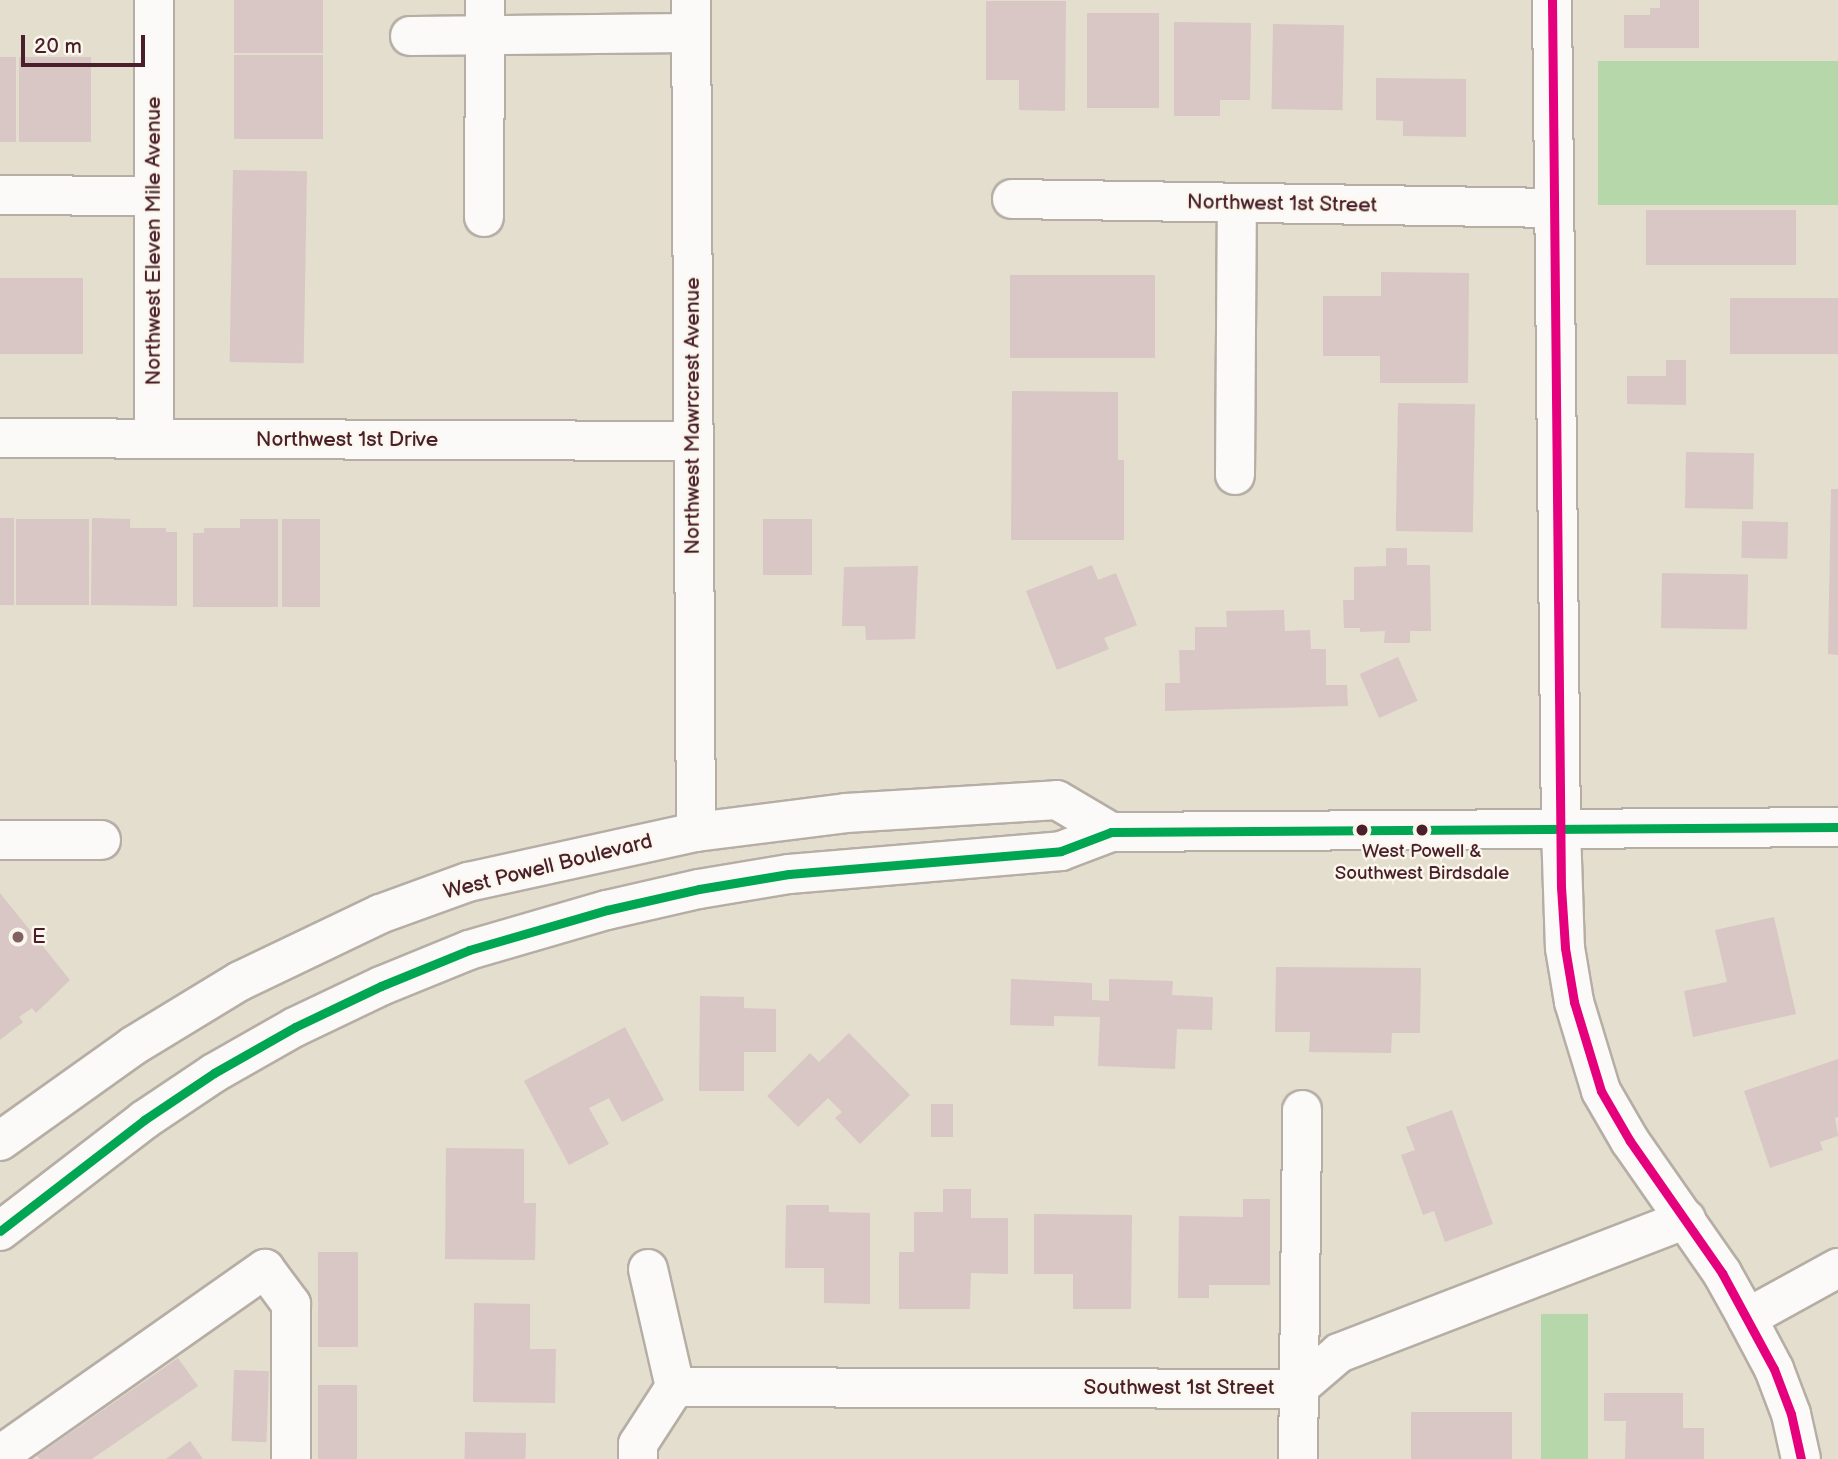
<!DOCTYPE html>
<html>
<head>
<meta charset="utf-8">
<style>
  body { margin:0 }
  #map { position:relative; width:1838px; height:1459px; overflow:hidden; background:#e4dece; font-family:"Balsamiq Sans",sans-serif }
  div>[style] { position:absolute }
  .green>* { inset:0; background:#b5d7a9; transform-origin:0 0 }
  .building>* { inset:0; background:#d8c7c4; transform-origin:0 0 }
  .roads { filter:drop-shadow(2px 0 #b6aea5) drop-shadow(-2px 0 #b6aea5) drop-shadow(0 2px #b6aea5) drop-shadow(0 -2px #b6aea5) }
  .minor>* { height:38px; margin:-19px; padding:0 19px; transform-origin:19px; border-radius:19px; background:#fbfaf8 }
  .major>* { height:38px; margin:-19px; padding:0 19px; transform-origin:19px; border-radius:19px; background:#fbfaf8 }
  .bus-1>* { height:9px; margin:-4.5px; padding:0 4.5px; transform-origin:4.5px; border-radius:4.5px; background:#00a651 }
  .bus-2>* { height:9px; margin:-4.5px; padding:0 4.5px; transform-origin:4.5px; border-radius:4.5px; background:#e5007d }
  .dots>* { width:19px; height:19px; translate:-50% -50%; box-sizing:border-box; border:4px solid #fbf7ec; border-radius:50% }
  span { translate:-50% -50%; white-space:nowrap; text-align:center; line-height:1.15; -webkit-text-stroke:5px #fbf7ec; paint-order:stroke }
  .bus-label { font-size:19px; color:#4a1f2b }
  .street-label { font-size:21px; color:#4a1f2b }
  .poi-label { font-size:21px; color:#4a1f2b }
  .left { translate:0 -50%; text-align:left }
  .scale { position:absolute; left:21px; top:35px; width:124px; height:32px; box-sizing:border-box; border:4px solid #4a1f2b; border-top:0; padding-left:9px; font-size:21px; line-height:24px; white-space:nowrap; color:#4a1f2b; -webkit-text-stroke:5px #fbf7ec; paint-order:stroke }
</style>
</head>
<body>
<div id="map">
  <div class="green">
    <i style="left:1838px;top:61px;width:144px;height:240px;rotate:90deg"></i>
    <i style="left:1588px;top:1314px;width:145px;height:47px;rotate:90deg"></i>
  </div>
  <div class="building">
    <i style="left:234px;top:0;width:89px;height:53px"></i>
    <i style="clip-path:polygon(1660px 0,1699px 0,1699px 48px,1624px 48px,1624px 15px,1650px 15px,1650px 8px,1660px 8px)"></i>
    <i style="clip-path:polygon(986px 1px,1066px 1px,1065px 111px,1019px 110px,1019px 80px,986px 80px)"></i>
    <i style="left:1087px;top:13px;width:72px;height:95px"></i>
    <i style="clip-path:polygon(1174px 22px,1251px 23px,1250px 100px,1220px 100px,1220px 116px,1174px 116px)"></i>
    <i style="left:1273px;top:24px;width:71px;height:85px;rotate:1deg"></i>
    <i style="left:234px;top:55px;width:89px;height:84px"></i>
    <i style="left:0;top:57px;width:16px;height:85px"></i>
    <i style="left:19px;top:57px;width:72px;height:85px"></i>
    <i style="clip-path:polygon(1376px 78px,1466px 79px,1466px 137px,1403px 136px,1403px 121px,1376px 120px)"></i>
    <i style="left:233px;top:170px;width:74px;height:192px;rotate:1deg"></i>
    <i style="left:1796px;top:210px;width:55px;height:150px;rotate:90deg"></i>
    <i style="clip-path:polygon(1381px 272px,1469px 273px,1468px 383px,1380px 383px,1380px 356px,1323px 356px,1323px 296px,1381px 296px)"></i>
    <i style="left:1010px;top:275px;width:145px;height:83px"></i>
    <i style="left:0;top:278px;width:83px;height:76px"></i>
    <i style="left:1838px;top:298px;width:56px;height:108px;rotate:90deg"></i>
    <i style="clip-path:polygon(1666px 360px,1686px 360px,1686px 405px,1627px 404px,1627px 376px,1666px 376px)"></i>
    <i style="clip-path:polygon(1012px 391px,1118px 392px,1118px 460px,1124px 460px,1124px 540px,1011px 540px)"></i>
    <i style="left:1398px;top:403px;width:77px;height:128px;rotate:1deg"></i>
    <i style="left:1686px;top:452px;width:68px;height:56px;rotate:1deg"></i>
    <i style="clip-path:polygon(1831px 489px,1838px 489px,1838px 655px,1828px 654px)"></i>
    <i style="left:0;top:518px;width:14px;height:87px"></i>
    <i style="clip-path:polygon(92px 518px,130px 519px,130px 528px,166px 528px,166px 532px,177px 532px,177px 606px,91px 605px)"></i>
    <i style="left:16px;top:519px;width:73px;height:86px"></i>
    <i style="clip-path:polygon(240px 519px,278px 519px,278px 607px,193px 607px,193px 533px,204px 533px,204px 528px,240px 528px)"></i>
    <i style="left:282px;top:519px;width:38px;height:88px"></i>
    <i style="left:763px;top:519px;width:49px;height:56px"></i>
    <i style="left:1742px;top:521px;width:46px;height:37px;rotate:1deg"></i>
    <i style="clip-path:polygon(1386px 548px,1407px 548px,1407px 565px,1430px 565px,1431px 631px,1410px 631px,1410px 643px,1384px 643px,1385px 631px,1360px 632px,1360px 628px,1344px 628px,1343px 600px,1354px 600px,1354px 567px,1386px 566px)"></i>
    <i style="clip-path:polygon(1092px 565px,1098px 580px,1116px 573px,1137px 625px,1104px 638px,1109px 649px,1057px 670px,1026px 591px)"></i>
    <i style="clip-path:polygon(918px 566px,915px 639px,866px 640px,865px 626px,842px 626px,844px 567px)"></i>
    <i style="left:1662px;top:573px;width:86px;height:55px;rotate:1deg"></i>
    <i style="clip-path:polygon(1284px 610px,1285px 631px,1310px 630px,1311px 649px,1326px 649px,1326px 685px,1347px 685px,1348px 706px,1165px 711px,1165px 683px,1180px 683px,1179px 650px,1195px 650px,1195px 627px,1227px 627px,1226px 611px)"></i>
    <i style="left:1398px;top:657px;width:48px;height:42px;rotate:66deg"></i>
    <i style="clip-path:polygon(0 893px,70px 980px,36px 1013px,32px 1008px,19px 1017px,23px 1022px,0 1040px)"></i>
    <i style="clip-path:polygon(1774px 917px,1796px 1014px,1693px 1037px,1684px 991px,1727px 982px,1715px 930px)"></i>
    <i style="clip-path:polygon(1276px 967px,1421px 968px,1420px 1033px,1392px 1033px,1391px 1053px,1309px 1052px,1310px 1032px,1275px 1032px)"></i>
    <i style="clip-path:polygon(1011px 979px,1092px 983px,1092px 1000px,1109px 1001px,1109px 979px,1173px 981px,1172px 995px,1213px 997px,1212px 1030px,1177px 1029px,1175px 1069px,1098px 1066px,1100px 1017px,1054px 1016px,1054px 1026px,1010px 1025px)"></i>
    <i style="clip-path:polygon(700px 996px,744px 997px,744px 1008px,776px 1009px,776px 1052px,744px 1052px,744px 1091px,699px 1091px)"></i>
    <i style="clip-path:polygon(625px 1027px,664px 1100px,622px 1122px,609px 1098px,589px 1108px,609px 1144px,569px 1165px,524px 1081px)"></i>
    <i style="clip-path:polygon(849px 1033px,910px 1095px,860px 1144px,835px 1118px,842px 1112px,828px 1098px,798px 1127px,767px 1096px,810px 1053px,819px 1062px)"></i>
    <i style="clip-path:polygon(1838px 1059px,1838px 1117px,1835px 1118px,1838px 1136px,1820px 1142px,1823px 1150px,1770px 1168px,1744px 1091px)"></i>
    <i style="left:931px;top:1104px;width:22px;height:33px"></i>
    <i style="clip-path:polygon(1452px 1110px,1493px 1224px,1445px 1242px,1434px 1211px,1423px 1215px,1401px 1155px,1415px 1150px,1406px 1127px)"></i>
    <i style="clip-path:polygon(446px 1148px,524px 1149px,524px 1203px,536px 1203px,535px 1260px,445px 1259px)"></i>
    <i style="clip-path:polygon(943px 1189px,971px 1189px,971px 1218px,1008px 1218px,1008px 1274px,971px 1273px,970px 1309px,899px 1309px,899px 1252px,914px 1252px,914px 1212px,943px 1212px)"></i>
    <i style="clip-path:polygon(1243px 1199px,1270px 1199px,1270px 1285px,1209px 1285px,1209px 1298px,1178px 1298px,1179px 1216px,1243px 1217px)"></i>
    <i style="clip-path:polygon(786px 1205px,829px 1205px,829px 1212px,870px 1213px,870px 1304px,824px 1303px,824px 1268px,785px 1268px)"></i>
    <i style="clip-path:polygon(1034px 1214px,1132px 1215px,1131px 1309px,1073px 1309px,1073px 1274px,1034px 1274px)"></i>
    <i style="left:318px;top:1252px;width:40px;height:95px"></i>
    <i style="clip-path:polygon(474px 1303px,530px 1304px,530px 1349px,556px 1349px,555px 1403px,473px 1402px)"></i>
    <i style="clip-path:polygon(178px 1358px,198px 1386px,92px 1459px,40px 1459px,37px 1456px)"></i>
    <i style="left:234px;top:1370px;width:35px;height:71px;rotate:2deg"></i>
    <i style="left:318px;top:1385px;width:39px;height:74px"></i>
    <i style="clip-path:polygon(1604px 1393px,1683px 1393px,1683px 1428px,1704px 1428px,1704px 1459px,1625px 1459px,1626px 1421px,1604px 1421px)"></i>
    <i style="left:1411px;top:1412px;width:101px;height:47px"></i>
    <i style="left:465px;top:1432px;width:61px;height:27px;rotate:1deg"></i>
    <i style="clip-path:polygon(190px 1441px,203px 1459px,166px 1459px)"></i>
  </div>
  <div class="roads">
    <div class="minor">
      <i style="left:691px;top:0;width:832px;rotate:89.66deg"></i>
      <i style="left:410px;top:36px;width:281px;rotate:-0.6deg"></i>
      <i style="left:0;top:195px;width:152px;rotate:0.4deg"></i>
      <i style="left:1012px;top:199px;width:541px;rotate:0.95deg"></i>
      <i style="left:484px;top:217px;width:217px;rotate:-89.7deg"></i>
      <i style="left:0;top:438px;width:693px;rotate:0.25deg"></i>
      <i style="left:154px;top:439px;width:439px;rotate:-90deg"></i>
      <i style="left:1235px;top:475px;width:272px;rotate:-89.6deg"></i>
      <i style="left:1561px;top:829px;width:119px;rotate:88.1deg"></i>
      <i style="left:1565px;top:948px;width:55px;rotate:80.5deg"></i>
      <i style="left:1574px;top:1002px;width:93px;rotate:73.1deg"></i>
      <i style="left:1601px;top:1091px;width:58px;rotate:59.9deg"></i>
      <i style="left:1630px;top:1141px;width:161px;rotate:55.1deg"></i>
      <i style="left:1722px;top:1273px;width:51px;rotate:60.9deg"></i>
      <i style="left:1747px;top:1318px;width:58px;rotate:62.1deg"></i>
      <i style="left:1774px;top:1369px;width:48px;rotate:69.3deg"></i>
      <i style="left:1791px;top:1414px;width:46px;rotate:77.5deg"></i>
      <i style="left:0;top:840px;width:101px"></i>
      <i style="left:1747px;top:1318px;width:104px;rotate:-28.8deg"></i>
      <i style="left:675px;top:1387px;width:622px;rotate:0.18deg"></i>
      <i style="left:1297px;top:1389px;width:55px;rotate:-40.6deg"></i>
      <i style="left:1339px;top:1353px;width:372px;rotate:-21.1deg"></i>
      <i style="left:0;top:1455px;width:324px;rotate:-35.1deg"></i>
      <i style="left:265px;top:1269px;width:44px;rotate:53.4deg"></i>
      <i style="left:291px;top:1304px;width:155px;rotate:90deg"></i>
      <i style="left:638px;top:1459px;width:15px;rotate:-90deg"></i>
      <i style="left:638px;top:1444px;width:68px;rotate:-57deg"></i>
      <i style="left:675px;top:1387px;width:121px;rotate:-102.9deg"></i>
      <i style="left:1298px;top:1459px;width:349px;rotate:-89.3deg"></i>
    </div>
    <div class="major">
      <i style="left:1552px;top:0;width:829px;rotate:89.38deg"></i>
      <i style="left:0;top:1141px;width:163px;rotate:-35.5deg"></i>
      <i style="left:133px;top:1046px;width:125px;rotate:-31.3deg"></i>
      <i style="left:240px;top:981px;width:155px;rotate:-25.6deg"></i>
      <i style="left:380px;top:914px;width:94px;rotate:-20deg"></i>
      <i style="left:468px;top:882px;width:233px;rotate:-12.4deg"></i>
      <i style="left:696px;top:832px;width:151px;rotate:-7.2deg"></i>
      <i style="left:846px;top:813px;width:211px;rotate:-3.5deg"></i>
      <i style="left:1057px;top:800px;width:63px;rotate:30.7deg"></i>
      <i style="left:0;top:1231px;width:182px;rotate:-37.6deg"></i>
      <i style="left:144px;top:1120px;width:84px;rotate:-33.9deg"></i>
      <i style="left:214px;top:1073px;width:93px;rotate:-29.6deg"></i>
      <i style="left:295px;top:1027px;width:95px;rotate:-25.5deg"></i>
      <i style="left:381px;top:986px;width:95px;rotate:-22.2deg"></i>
      <i style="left:469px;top:950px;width:144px;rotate:-16.2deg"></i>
      <i style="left:607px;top:910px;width:94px;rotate:-12.9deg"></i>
      <i style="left:699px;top:889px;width:91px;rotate:-9.5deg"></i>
      <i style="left:789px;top:874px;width:273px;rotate:-4.8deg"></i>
      <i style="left:1061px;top:851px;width:53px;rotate:-20.8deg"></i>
      <i style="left:1111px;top:832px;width:727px;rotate:-0.39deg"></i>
    </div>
  </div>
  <div class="bus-1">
    <i style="left:0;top:1231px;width:182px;rotate:-37.6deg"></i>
    <i style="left:144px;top:1120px;width:84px;rotate:-33.9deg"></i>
    <i style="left:214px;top:1073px;width:93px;rotate:-29.6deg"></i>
    <i style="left:295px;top:1027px;width:95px;rotate:-25.5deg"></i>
    <i style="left:381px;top:986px;width:95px;rotate:-22.2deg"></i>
    <i style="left:469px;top:950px;width:144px;rotate:-16.2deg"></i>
    <i style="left:607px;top:910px;width:94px;rotate:-12.9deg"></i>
    <i style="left:699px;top:889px;width:91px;rotate:-9.5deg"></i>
    <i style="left:789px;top:874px;width:273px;rotate:-4.8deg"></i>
    <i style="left:1061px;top:851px;width:53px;rotate:-20.8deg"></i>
    <i style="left:1111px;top:832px;width:727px;rotate:-0.39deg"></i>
  </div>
  <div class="bus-2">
    <i style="left:1552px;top:0;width:887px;rotate:89.42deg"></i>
    <i style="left:1561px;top:887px;width:61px;rotate:86.2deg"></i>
    <i style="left:1565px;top:948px;width:55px;rotate:80.5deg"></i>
    <i style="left:1574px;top:1002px;width:93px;rotate:73.1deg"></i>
    <i style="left:1601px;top:1091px;width:58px;rotate:59.9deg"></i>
    <i style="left:1630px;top:1141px;width:161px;rotate:55.1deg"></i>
    <i style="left:1722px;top:1273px;width:109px;rotate:61.6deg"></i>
    <i style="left:1774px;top:1369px;width:48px;rotate:69.3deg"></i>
    <i style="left:1791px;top:1414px;width:46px;rotate:77.5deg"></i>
  </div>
  <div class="dots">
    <i style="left:1362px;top:830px;background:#4a1f2b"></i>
    <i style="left:1422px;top:830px;background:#4a1f2b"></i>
    <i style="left:18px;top:937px;background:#806264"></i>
  </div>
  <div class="bus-label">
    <span style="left:1422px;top:863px">West Powell &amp;<br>Southwest Birdsdale</span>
  </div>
  <div class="street-label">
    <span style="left:1282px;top:204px;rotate:1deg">Northwest 1st Street</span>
    <span style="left:154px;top:241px;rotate:-90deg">Northwest Eleven Mile Avenue</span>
    <span style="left:693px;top:416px;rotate:-90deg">Northwest Mawrcrest Avenue</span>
    <span style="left:347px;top:440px">Northwest 1st Drive</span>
    <span style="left:548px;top:867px;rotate:-14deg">West Powell Boulevard</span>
    <span style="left:1179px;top:1388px">Southwest 1st Street</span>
  </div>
  <div class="poi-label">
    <span class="left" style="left:32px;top:937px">E</span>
  </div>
  <div class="scale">20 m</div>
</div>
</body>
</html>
